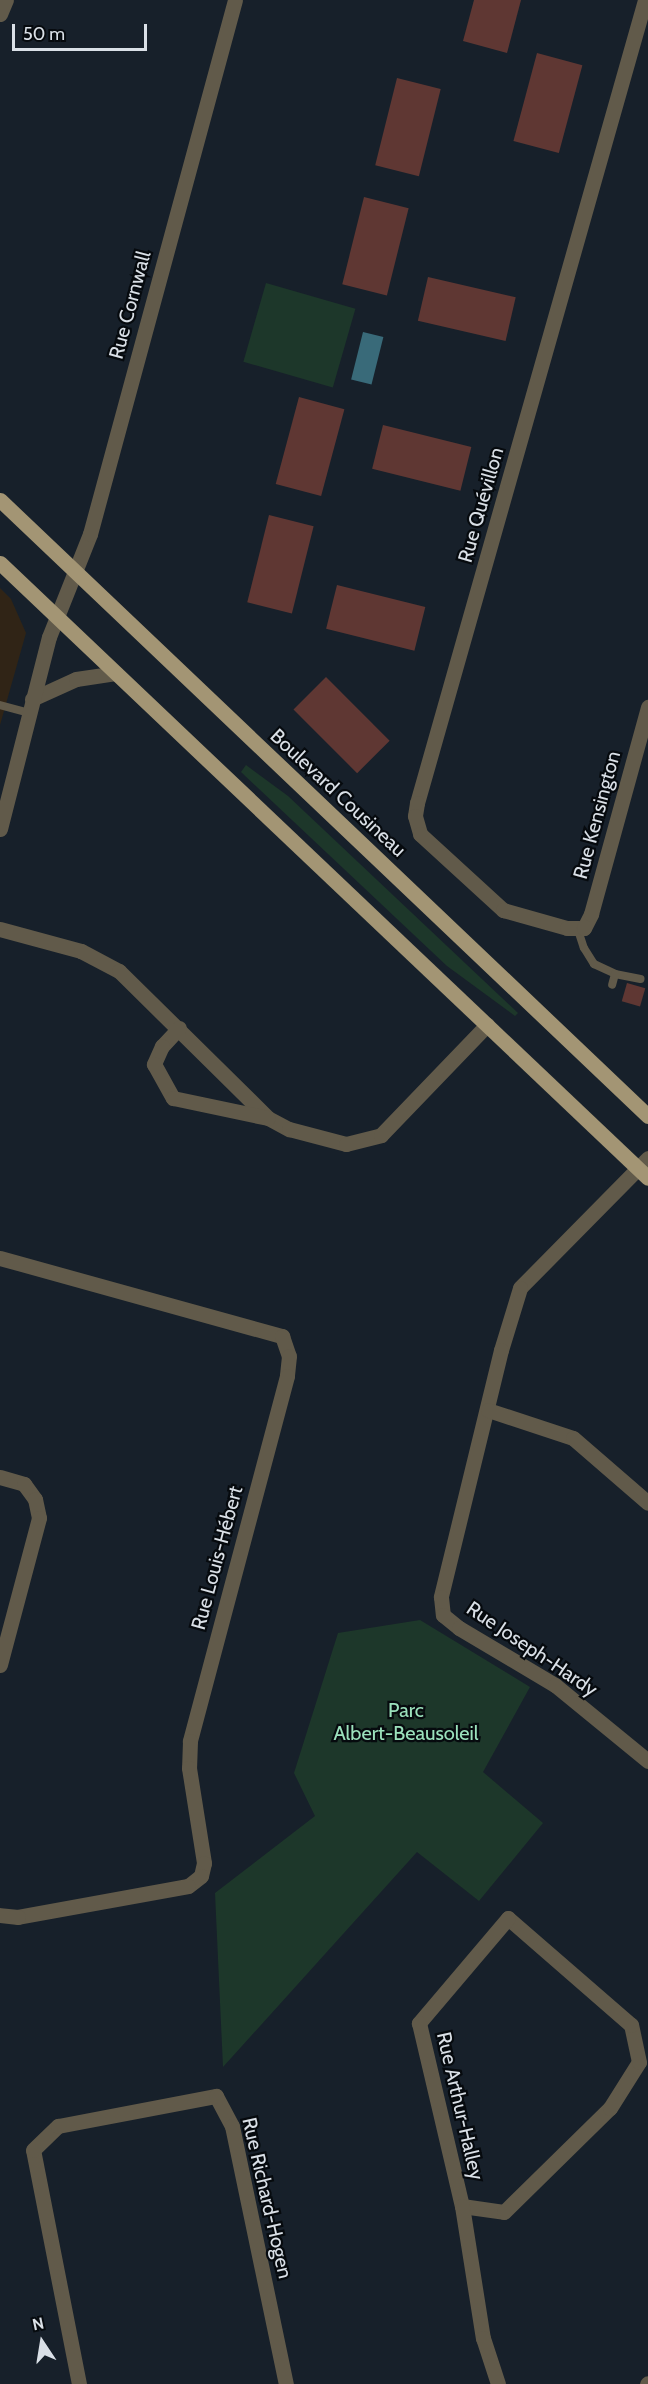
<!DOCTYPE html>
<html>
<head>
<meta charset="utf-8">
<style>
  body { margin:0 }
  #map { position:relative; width:648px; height:2384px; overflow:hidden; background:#17202a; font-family:Cabin,sans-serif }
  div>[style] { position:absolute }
  .commercial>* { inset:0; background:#302416 }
  .green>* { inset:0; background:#1d372a; transform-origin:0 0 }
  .water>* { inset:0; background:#396a79; transform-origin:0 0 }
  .building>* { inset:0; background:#5f3733; transform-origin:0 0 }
  .lane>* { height:8px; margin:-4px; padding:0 4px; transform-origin:4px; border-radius:4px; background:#615a4a }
  .street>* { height:15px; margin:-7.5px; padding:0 7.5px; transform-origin:7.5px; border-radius:7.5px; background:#615a4a }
  .primary>* { height:15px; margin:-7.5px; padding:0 7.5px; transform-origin:7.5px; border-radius:7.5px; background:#a39574 }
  span { translate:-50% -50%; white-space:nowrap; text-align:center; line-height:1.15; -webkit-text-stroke:4.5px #060a0e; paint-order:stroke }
  .street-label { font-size:20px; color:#dae0e7 }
  .park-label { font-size:20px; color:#9be1bc }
  .north { position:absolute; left:12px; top:2312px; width:60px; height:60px; -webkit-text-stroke:4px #060a0e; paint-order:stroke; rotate:348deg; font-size:16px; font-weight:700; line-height:24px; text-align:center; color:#dae0e7 }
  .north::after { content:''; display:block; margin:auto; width:21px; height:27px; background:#dae0e7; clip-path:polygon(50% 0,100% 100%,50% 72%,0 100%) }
  .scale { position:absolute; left:12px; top:24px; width:135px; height:27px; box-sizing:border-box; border:3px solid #dae0e7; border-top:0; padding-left:8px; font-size:18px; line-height:21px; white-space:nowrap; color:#dae0e7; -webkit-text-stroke:4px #060a0e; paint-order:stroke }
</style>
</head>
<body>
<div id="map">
  <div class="commercial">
    <i style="clip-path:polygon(0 588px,11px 599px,26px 633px,0 725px)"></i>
  </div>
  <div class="green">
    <i style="left:266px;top:283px;width:93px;height:82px;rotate:16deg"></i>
    <i style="clip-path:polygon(246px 765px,288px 796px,518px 1013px,515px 1016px,447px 966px,241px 772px)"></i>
    <i style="clip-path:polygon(420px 1620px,530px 1687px,483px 1772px,543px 1823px,479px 1901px,417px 1852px,223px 2067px,215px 1893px,315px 1816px,294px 1773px,338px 1633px)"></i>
  </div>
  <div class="water">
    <i style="left:363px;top:332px;width:21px;height:49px;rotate:14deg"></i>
  </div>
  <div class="building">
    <i style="clip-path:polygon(474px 0,521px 0,507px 53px,463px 41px)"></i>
    <i style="left:537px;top:53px;width:47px;height:91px;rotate:15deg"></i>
    <i style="left:397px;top:78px;width:45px;height:90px;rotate:14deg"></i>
    <i style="left:364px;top:197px;width:46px;height:90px;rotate:14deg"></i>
    <i style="left:428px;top:277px;width:90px;height:45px;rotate:13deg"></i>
    <i style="left:299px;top:397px;width:47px;height:90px;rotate:15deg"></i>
    <i style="left:383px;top:425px;width:91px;height:45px;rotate:14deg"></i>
    <i style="left:269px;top:515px;width:46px;height:90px;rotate:14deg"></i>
    <i style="left:337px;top:585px;width:91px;height:45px;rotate:14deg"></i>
    <i style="left:326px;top:677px;width:90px;height:46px;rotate:45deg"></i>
    <i style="left:627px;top:983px;width:19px;height:19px;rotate:16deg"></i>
  </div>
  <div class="lane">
    <i style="left:0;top:705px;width:30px;rotate:15deg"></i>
    <i style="left:578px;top:930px;width:19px;rotate:72deg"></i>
    <i style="left:584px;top:948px;width:19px;rotate:58deg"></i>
    <i style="left:594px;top:964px;width:23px;rotate:25deg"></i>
    <i style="left:615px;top:974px;width:11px;rotate:105deg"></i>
    <i style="left:615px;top:974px;width:26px;rotate:11deg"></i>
  </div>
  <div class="street">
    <i style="left:645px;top:0;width:835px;rotate:105.85deg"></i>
    <i style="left:417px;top:803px;width:13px;rotate:99deg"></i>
    <i style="left:415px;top:816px;width:19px;rotate:74deg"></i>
    <i style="left:420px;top:834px;width:113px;rotate:42.5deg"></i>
    <i style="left:503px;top:910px;width:66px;rotate:15.7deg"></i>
    <i style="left:567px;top:928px;width:17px"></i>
    <i style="left:584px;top:928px;width:16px;rotate:-63deg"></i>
    <i style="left:591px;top:914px;width:215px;rotate:-74.6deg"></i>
    <i style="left:0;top:14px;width:15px;rotate:-67deg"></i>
    <i style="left:32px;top:699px;width:48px;rotate:-24.4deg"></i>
    <i style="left:76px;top:679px;width:40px;rotate:-8.5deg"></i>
    <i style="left:0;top:829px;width:198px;rotate:-75.7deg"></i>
    <i style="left:49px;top:637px;width:111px;rotate:-68.3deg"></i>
    <i style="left:90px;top:534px;width:553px;rotate:-74.81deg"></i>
    <i style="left:0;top:929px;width:84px;rotate:15.2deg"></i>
    <i style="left:81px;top:951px;width:43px;rotate:27.8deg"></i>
    <i style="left:119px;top:971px;width:209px;rotate:44.6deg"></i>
    <i style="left:268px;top:1118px;width:24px;rotate:28deg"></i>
    <i style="left:289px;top:1129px;width:59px;rotate:14.7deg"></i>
    <i style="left:346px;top:1144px;width:36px;rotate:-14deg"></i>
    <i style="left:381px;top:1135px;width:153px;rotate:-46.1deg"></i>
    <i style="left:179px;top:1028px;width:25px;rotate:133deg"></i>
    <i style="left:162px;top:1046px;width:20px;rotate:114deg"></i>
    <i style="left:154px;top:1064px;width:39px;rotate:61deg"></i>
    <i style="left:173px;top:1098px;width:97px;rotate:11.9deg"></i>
    <i style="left:648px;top:1158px;width:182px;rotate:134.6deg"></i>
    <i style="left:520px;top:1288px;width:65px;rotate:107deg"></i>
    <i style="left:501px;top:1350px;width:254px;rotate:103.7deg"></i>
    <i style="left:441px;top:1597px;width:18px;rotate:84deg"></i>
    <i style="left:443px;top:1615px;width:21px;rotate:39deg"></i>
    <i style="left:459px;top:1628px;width:112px;rotate:30.7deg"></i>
    <i style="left:555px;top:1685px;width:120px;rotate:39.3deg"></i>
    <i style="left:0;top:1258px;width:293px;rotate:15.5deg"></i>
    <i style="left:282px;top:1336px;width:21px;rotate:71deg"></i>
    <i style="left:289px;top:1356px;width:20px;rotate:96deg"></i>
    <i style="left:287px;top:1376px;width:378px;rotate:104.9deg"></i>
    <i style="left:190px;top:1741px;width:27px;rotate:92deg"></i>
    <i style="left:189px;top:1768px;width:96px;rotate:81deg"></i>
    <i style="left:204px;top:1863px;width:13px;rotate:103deg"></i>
    <i style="left:201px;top:1876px;width:16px;rotate:142deg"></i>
    <i style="left:188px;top:1886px;width:173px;rotate:169.7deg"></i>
    <i style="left:18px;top:1917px;width:18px;rotate:-174deg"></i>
    <i style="left:488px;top:1410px;width:89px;rotate:18.2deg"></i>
    <i style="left:573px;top:1438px;width:99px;rotate:40.9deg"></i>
    <i style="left:0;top:1477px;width:25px;rotate:16deg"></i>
    <i style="left:24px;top:1484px;width:19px;rotate:54deg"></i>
    <i style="left:35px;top:1499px;width:19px;rotate:78deg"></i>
    <i style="left:39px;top:1518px;width:152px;rotate:104.9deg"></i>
    <i style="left:462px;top:2206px;width:42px;rotate:8.1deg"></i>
    <i style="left:504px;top:2212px;width:148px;rotate:-44.5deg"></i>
    <i style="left:610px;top:2108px;width:54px;rotate:-57.8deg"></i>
    <i style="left:639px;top:2062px;width:38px;rotate:-102deg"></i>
    <i style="left:631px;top:2025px;width:163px;rotate:-139deg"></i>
    <i style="left:508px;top:1918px;width:138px;rotate:130.3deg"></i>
    <i style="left:419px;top:2023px;width:188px;rotate:76.8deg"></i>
    <i style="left:462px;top:2206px;width:134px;rotate:81deg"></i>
    <i style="left:483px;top:2338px;width:48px;rotate:71.9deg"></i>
    <i style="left:79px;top:2384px;width:238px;rotate:-101.1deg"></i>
    <i style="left:33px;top:2150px;width:35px;rotate:-44deg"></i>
    <i style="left:58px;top:2126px;width:161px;rotate:-10.8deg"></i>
    <i style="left:216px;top:2096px;width:34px;rotate:62deg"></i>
    <i style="left:232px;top:2126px;width:264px;rotate:78.2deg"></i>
    <i style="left:647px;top:2384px;width:1px;rotate:-45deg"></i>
  </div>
  <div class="primary">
    <i style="left:0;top:500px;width:894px;rotate:43.55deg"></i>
    <i style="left:0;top:563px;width:893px;rotate:43.5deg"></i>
  </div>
  <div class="street-label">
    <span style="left:130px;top:305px;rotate:-75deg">Rue Cornwall</span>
    <span style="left:481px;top:505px;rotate:-74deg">Rue Quévillon</span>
    <span style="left:338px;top:793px;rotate:43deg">Boulevard Cousineau</span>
    <span style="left:597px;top:815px;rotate:-75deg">Rue Kensington</span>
    <span style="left:217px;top:1558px;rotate:-75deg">Rue Louis-Hébert</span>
    <span style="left:532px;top:1649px;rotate:34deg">Rue Joseph-Hardy</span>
    <span style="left:460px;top:2106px;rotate:77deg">Rue Arthur-Halley</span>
    <span style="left:267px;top:2198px;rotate:77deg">Rue Richard-Hogen</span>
  </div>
  <div class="park-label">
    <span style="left:406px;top:1722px">Parc<br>Albert-Beausoleil</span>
  </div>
  <div class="north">N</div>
  <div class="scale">50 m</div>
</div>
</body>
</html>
